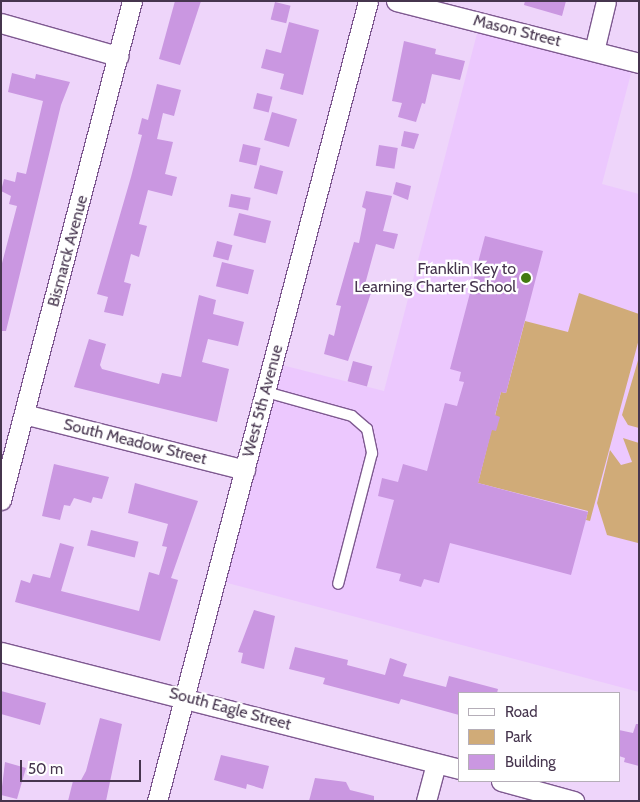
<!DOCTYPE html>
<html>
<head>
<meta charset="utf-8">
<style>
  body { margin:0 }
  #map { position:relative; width:640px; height:802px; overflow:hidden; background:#eed5fa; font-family:Cabin,sans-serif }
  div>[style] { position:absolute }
  .built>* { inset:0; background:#ecc8fe }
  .green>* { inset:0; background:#d0ab78 }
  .building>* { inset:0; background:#ca97e1; transform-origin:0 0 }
  .roads { filter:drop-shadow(1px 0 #7e5990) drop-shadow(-1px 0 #7e5990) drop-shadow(0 1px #7e5990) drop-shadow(0 -1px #7e5990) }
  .lane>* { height:10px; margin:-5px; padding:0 5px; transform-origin:5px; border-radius:5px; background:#fff }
  .street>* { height:19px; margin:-9.5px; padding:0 9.5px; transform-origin:9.5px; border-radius:9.5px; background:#fff }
  .dots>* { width:14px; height:14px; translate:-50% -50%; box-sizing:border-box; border:2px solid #fff; border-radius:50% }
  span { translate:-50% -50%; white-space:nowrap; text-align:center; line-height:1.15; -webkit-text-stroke:4.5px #fff; paint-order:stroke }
  .street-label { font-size:16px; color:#46354e }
  .poi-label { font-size:16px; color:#46354e }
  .right { translate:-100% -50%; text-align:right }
  .frame { position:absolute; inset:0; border:2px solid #46354e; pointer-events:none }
  .legend { position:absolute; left:458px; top:692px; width:162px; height:90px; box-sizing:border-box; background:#fff; border:1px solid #b5aeb8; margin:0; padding:6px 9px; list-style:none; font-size:15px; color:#46354e }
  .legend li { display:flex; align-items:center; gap:10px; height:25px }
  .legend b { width:25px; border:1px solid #b5aeb8 }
  .scale { position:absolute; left:20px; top:760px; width:121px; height:22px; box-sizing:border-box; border:2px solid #46354e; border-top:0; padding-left:6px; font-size:15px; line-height:18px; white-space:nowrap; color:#46354e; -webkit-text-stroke:4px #fff; paint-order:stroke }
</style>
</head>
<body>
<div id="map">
  <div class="built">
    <i style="clip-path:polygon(480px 22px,634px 62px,602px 184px,639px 194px,639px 692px,216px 580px,274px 363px,384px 391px)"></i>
  </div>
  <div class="green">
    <i style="clip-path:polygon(579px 293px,639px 314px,639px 339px,590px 521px,586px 520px,588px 511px,478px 483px,501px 392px,506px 393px,525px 321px,568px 332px)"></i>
    <i style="clip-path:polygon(639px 357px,639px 428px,628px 425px,622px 415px)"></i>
    <i style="clip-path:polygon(623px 438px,639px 443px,639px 551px,638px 543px,607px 535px,597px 503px,610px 450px,621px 465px,632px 462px)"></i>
  </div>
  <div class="building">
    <i style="clip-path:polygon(175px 1px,201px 1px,180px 65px,159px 59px)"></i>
    <i style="clip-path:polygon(525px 1px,566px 1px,562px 16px,524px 5px)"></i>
    <i style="left:275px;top:2px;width:16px;height:18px;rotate:14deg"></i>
    <i style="clip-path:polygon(289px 22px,319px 30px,303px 95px,280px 89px,284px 74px,261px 68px,266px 49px,281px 53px)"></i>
    <i style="clip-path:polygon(404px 41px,436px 49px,435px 54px,465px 61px,460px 80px,432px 74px,425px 104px,422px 103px,416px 122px,398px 117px,402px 103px,392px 101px)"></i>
    <i style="clip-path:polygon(12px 73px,35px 79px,36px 74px,70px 82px,61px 105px,6px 331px,1px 331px,1px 267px,17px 206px,9px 204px,11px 196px,1px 191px,4px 179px,15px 182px,17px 172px,26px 174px,43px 101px,8px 92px)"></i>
    <i style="clip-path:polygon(157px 84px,181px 90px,174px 116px,163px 113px,157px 139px,173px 142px,165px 174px,177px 177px,172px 196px,148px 190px,139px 224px,147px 226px,139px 257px,131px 254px,124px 282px,131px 284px,123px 316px,104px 312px,108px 297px,97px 294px,131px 177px,142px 135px,138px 134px,142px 118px,148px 120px)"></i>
    <i style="left:257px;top:93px;width:16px;height:16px;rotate:14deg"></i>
    <i style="left:272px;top:112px;width:26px;height:29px;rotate:16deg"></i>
    <i style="clip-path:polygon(404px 131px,419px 134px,414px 149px,401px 146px)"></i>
    <i style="left:243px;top:144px;width:18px;height:18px;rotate:13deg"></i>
    <i style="left:379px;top:145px;width:19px;height:21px;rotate:9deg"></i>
    <i style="left:260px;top:165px;width:24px;height:24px;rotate:15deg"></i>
    <i style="clip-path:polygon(396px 182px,411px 186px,408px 200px,393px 194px)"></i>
    <i style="clip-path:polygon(366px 191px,392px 196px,383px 231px,398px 234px,394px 249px,376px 244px,364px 288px,372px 290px,348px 361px,324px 354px,329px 334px,334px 336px,341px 306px,336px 305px,354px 242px,359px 243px,366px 209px,362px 207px)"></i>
    <i style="left:231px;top:194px;width:20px;height:13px;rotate:11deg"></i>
    <i style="left:239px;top:213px;width:33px;height:23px;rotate:14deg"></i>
    <i style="clip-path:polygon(485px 236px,543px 251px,506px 393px,501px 392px,495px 415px,500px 417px,496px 431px,492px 430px,478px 483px,588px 512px,571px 575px,450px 543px,439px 583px,424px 579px,421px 587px,399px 581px,401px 574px,376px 568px,394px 500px,378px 496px,382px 478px,398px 482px,403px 464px,427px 471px,445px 403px,457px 406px,464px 382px,459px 381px,461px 372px,450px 369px)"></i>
    <i style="left:217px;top:241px;width:16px;height:16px;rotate:15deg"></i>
    <i style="left:222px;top:262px;width:33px;height:25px;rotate:14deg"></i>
    <i style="clip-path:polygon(199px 295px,216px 300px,213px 314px,244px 322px,238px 346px,208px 339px,202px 362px,229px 369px,217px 422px,74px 387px,89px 339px,106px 344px,100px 365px,102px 369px,159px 384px,162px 373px,181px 377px)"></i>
    <i style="left:353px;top:361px;width:20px;height:21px;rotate:15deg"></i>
    <i style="clip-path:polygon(54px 464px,109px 477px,102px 499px,93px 497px,91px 503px,74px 498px,70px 506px,64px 505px,60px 520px,42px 516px)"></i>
    <i style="clip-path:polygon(135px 483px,198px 501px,171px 578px,178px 580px,160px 641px,15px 602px,21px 580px,30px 583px,33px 574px,50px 578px,60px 543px,74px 547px,61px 591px,139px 611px,149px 572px,159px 575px,167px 547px,162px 546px,168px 524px,128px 513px)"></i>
    <i style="left:91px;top:530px;width:49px;height:16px;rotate:14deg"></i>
    <i style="clip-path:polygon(254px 610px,275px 616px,264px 669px,241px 663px,243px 653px,238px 652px)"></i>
    <i style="clip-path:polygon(295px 647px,348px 660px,347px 665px,385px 675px,390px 658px,407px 664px,403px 676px,446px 687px,449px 676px,498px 689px,497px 693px,459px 693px,459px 715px,401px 699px,399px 704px,323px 684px,325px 678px,289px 669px)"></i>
    <i style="clip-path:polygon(1px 691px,46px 703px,40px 725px,1px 714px)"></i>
    <i style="clip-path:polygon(100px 718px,122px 724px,106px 801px,68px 801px,73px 781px,80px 782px,86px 771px)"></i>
    <i style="clip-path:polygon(636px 724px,639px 724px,639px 766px,624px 762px,625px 758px,619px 756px,619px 730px,633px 733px)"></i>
    <i style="clip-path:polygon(221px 755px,269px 766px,263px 789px,247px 784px,246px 789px,214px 780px)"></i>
    <i style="clip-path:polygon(5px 762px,26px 768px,17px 799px,1px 795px)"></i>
    <i style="clip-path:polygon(315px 778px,346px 782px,350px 790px,374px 796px,374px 801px,309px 801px)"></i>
  </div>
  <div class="roads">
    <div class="lane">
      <i style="left:266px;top:392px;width:89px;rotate:15.6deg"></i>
      <i style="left:352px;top:416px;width:20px;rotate:41deg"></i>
      <i style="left:367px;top:429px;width:25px;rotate:78deg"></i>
      <i style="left:372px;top:453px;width:135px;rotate:104.5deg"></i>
    </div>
    <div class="street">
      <i style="left:396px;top:1px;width:251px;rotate:14.3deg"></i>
      <i style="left:1px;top:23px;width:122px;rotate:15.8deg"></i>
      <i style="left:594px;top:51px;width:51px;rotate:-76.5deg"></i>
      <i style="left:24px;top:414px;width:228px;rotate:14.2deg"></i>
      <i style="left:1px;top:500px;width:516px;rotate:-75.29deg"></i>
      <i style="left:1px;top:652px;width:473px;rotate:14.3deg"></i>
      <i style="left:501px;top:781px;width:76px;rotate:15.3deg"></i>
      <i style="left:157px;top:801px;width:827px;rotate:-75.22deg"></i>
      <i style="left:426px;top:801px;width:39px;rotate:-75deg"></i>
    </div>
  </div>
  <div class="dots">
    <i style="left:526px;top:278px;background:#427a10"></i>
  </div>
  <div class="street-label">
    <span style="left:517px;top:31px;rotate:14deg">Mason Street</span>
    <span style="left:68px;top:251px;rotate:-75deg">Bismarck Avenue</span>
    <span style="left:263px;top:401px;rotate:-75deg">West 5th Avenue</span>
    <span style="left:135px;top:442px;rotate:14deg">South Meadow Street</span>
    <span style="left:230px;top:709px;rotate:15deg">South Eagle Street</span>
  </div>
  <div class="poi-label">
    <span class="right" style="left:516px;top:278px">Franklin Key to<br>Learning Charter School</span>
  </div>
  <div class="frame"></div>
  <ul class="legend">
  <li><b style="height:6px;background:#fff"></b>Road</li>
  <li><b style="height:14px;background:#d0ab78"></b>Park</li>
  <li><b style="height:14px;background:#ca97e1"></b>Building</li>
  </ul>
  <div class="scale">50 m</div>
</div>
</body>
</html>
